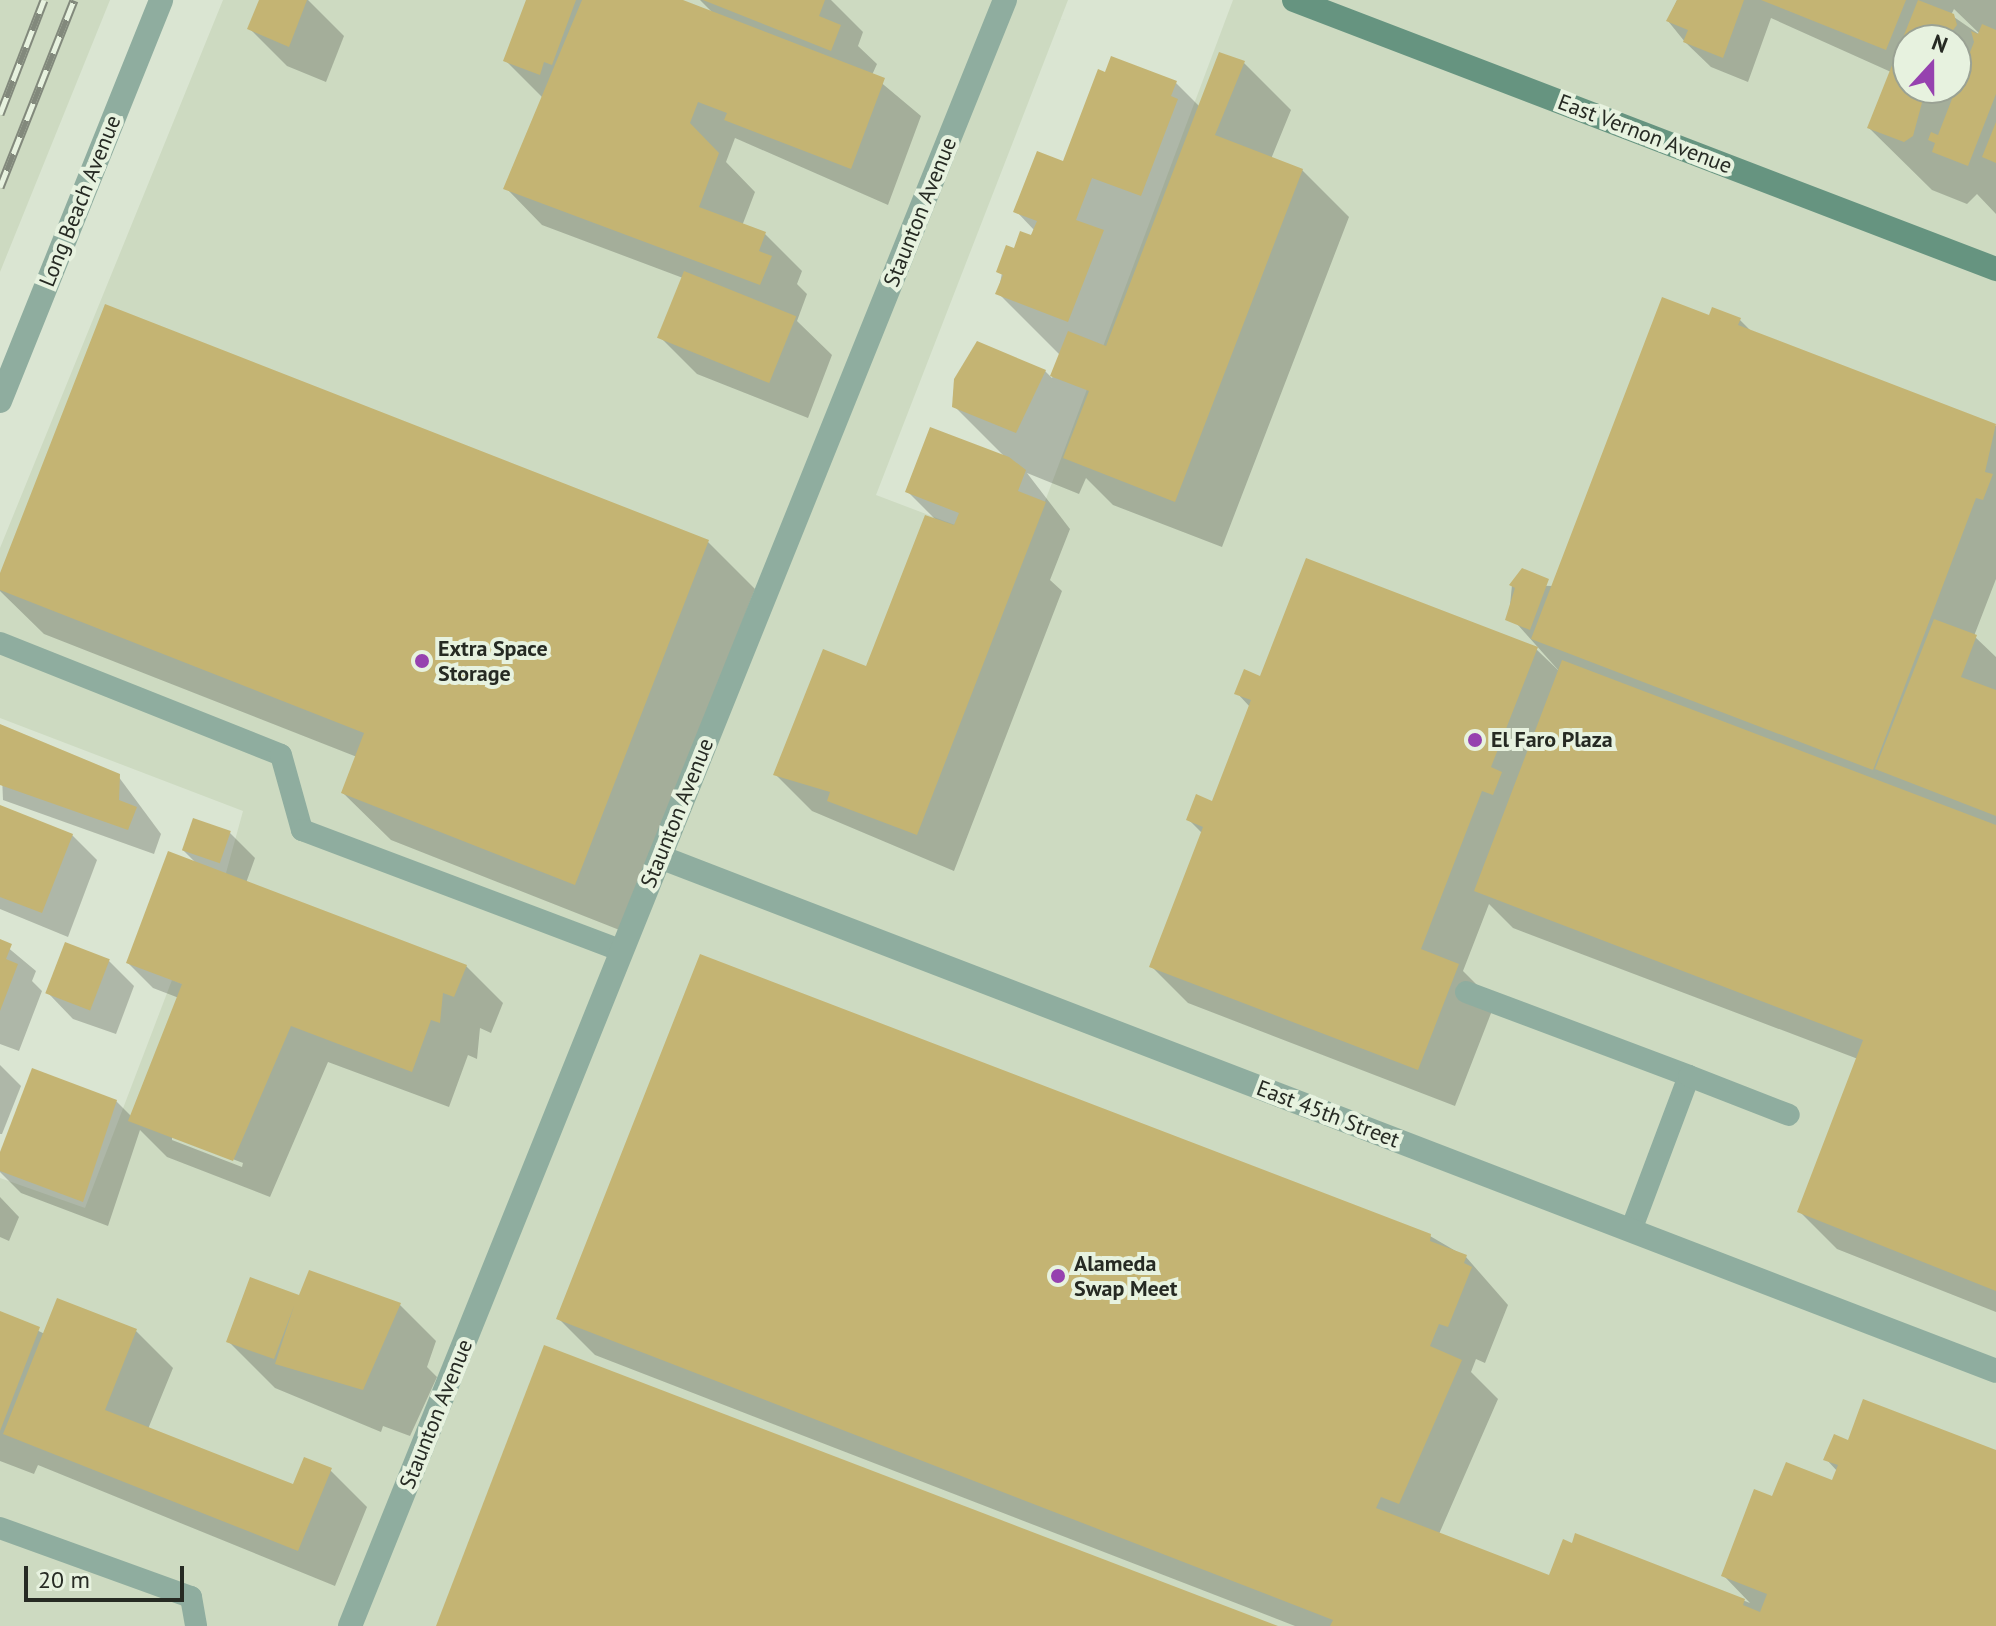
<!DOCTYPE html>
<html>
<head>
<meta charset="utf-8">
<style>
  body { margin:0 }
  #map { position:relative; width:1996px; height:1626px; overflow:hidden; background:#dae5d2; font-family:"PT Sans",sans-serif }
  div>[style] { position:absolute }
  .built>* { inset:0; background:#cddac1 }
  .shadow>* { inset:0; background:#0003 }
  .building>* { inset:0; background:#c4b473; transform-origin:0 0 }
  .service>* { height:22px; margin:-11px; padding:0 11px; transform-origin:11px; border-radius:11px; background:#8fad9f }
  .minor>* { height:24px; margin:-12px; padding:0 12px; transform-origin:12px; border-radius:12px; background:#8fad9f }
  .tertiary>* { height:24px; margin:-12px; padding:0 12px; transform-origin:12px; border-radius:12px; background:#8fad9f }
  .secondary>* { height:24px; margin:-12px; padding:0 12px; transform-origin:12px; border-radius:12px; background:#669480 }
  .rail>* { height:9px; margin-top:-4.5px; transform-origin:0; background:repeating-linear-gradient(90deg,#e7f2df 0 18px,#82897c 0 36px); box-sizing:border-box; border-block:2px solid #82897c }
  .dots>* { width:22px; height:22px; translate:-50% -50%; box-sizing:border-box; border:4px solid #e7f2df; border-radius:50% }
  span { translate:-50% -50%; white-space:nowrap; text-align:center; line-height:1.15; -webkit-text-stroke:8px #e7f2df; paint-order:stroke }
  .street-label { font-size:22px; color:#262a23 }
  .poi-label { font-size:22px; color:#262a23; font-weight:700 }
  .left { translate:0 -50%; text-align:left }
  .north { position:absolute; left:1892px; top:24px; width:80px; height:80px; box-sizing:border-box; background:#e7f2df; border:2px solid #9aa294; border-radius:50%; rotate:21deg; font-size:22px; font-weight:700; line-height:32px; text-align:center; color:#262a23 }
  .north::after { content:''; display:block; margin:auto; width:28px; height:36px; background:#9642af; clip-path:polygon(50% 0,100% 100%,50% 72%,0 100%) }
  .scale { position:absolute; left:24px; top:1566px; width:160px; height:36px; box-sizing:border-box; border:4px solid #262a23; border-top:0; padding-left:10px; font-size:24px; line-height:28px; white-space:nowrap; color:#262a23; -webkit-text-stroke:6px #e7f2df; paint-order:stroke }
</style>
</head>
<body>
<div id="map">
  <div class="built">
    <i style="clip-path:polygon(0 0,110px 0,0 272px)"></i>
    <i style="clip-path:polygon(evenodd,223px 0,1068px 0,876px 495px,1026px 552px,1233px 0,1996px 0,1996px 1626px,0 1626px,0 1178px,85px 1208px,172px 980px,182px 984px,226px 873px,243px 811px,0 718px,0 548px,223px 0,1908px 40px,1956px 40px,1956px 88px,1908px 88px,1908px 40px)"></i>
  </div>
  <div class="shadow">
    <i style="clip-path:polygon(261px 0,308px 0,344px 36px,326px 82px,287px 66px,250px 29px)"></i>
    <i style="clip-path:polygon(528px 0,677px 0,714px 14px,700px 0,831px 0,863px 32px,858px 46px,877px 64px,872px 75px,921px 116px,888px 205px,735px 138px,726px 162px,755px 192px,742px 226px,765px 234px,802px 271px,797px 284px,807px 294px,797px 321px,832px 355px,808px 418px,697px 374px,660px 337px,683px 278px,542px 225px,506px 188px,543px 98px,505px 60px)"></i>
    <i style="clip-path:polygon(evenodd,1677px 0,1996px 0,1996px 214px,1977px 194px,1967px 204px,1932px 190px,1869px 128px,1891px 72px,1771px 18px,1748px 82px,1711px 67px,1685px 42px,1668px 21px,1677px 0,1954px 9px,1983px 37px,1951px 15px,1954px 9px,1677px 0,1908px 40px,1956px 40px,1956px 88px,1908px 88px,1908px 40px)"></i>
    <i style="clip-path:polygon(1244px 63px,1291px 110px,1271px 159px,1302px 170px,1349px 217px,1222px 547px,1113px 505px,1086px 478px,1079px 494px,1027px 473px,1070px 529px,1050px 580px,1062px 591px,954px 871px,812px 811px,775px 774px,867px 668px,938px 522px,907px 491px,1014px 466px,954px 406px,1045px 371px,1052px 378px,1061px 356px,998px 293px,1007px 248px,1015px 251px,1035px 231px,1016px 211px,1064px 164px,1176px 83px,1200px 107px)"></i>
    <i style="clip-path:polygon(1710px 317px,1740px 320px,1752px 332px,1996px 426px,1996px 579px,1974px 636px,1996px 657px,1996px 1312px,1837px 1249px,1800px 1212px,1858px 1059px,1513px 928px,1489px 904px,1463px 971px,1495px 1003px,1455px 1106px,1188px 1003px,1151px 966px,1203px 834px,1188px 819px,1214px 803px,1250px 707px,1237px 693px,1261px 678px,1536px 649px,1560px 672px,1509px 615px,1512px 585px,1553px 586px)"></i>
    <i style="clip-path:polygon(708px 542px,755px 589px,622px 931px,391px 840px,343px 793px,357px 757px,44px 634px,0 591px,0 578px)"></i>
    <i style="clip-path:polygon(0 727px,118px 776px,161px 834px,154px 854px,3px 800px)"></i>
    <i style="clip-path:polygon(0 807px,72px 835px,97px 860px,68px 937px,0 909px)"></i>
    <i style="clip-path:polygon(evenodd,230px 833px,255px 858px,246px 883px,466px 966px,503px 1003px,491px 1033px,480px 1028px,477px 1059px,468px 1055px,449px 1107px,328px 1062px,270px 1197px,167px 1157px,140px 1130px,108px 1226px,21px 1193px,0 1172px,0 1157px,116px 1101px,132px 1117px,179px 998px,153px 988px,128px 963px,198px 865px,183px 850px,230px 833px,172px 1136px,243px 1163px,242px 1167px,172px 1140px,172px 1136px)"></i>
    <i style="clip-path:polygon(0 941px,36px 971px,32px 981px,42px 991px,19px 1051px,0 1044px)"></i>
    <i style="clip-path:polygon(109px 961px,134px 986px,116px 1034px,73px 1019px,48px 993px)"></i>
    <i style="clip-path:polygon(0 1065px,21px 1086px,2px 1134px,0 1134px)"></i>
    <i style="clip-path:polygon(0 1197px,19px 1217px,9px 1241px,0 1237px)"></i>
    <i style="clip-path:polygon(1430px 1236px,1466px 1257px,1508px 1305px,1485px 1363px,1476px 1359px,1471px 1372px,1498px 1399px,1439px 1534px,1550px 1577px,1577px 1536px,1750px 1603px,1723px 1575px,1774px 1499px,1833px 1483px,1838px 1472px,1826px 1459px,1849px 1442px,1996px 1452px,1996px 1626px,1295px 1626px,595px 1355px,558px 1318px)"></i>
    <i style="clip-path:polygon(251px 1279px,309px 1300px,400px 1305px,436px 1341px,427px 1367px,437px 1377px,410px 1436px,383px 1426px,381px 1432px,275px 1388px,228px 1341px)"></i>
    <i style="clip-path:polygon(0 1313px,45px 1334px,136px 1331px,173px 1368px,148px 1429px,294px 1486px,330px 1470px,367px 1507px,335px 1586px,38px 1465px,34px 1474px,0 1461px)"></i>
  </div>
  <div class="building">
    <i style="clip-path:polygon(259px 0,307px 0,289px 47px,247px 29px)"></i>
    <i style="clip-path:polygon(526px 0,576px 0,552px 65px,544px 62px,540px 75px,503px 61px)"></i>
    <i style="clip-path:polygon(582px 0,683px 0,885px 78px,851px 169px,724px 120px,727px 113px,698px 102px,690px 123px,719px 153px,699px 207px,766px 232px,759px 251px,772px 256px,760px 285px,503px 189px)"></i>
    <i style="clip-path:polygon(703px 0,825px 0,819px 16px,841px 25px,831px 51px)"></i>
    <i style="clip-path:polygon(1677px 0,1744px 0,1723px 58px,1683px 42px,1688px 30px,1666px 21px)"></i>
    <i style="clip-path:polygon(1761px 0,1906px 0,1886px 50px)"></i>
    <i style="clip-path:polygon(1918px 0,1954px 14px,1957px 25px,1945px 40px,1908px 40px,1908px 88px,1926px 88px,1913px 136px,1904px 142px,1867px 128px)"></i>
    <i style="clip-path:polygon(1982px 24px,1996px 30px,1996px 94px,1968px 166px,1932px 152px,1935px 143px,1928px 140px,1931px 132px,1938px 135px,1974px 42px,1971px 31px,1978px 34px)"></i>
    <i style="clip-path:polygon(1219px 52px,1245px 61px,1215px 135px,1303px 169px,1175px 502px,1063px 458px,1089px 391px,1050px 376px,1068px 331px,1106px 346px)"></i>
    <i style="clip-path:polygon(1111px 56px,1177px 81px,1171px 96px,1178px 99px,1141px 196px,1092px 178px,1076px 220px,1104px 230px,1068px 322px,995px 294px,1003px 275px,996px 272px,1006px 245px,1014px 248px,1020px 231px,1031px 235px,1037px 221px,1013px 212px,1037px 151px,1063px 161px,1098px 69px,1105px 72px)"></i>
    <i style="clip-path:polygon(1996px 122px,1996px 163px,1982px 157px)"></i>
    <i style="left:684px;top:271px;width:121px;height:72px;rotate:22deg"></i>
    <i style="clip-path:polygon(1662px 297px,1709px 315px,1712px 307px,1741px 318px,1738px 325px,1996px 424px,1985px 472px,1993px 474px,1983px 500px,1976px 498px,1873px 770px,1531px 639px)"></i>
    <i style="clip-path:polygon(105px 304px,709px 540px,575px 885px,341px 793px,364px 733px,0 590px,0 573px)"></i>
    <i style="clip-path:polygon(977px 341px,1046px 370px,1016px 433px,952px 407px,954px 379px)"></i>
    <i style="clip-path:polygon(930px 427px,1009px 457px,1026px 470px,1018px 491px,1046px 502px,917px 835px,827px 801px,830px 792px,773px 775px,823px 649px,866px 666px,925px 515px,954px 525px,959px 513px,905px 492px)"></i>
    <i style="clip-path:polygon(1306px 558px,1538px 647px,1491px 767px,1502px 772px,1493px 795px,1482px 791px,1421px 949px,1459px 964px,1418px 1070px,1149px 967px,1203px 827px,1186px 820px,1196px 794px,1212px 801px,1251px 700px,1234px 694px,1244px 669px,1260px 676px)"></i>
    <i style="clip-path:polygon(1522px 568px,1549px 579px,1530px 630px,1505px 620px,1515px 588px,1509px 585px)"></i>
    <i style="clip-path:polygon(1934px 619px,1977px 635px,1961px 677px,1996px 690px,1996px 816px,1875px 769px)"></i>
    <i style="clip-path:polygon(1562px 660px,1996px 825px,1996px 1291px,1797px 1212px,1863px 1040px,1474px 891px)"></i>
    <i style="clip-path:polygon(0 724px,120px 774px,119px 800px,137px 807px,128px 830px,0 785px)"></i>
    <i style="clip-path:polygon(0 805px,73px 834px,42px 913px,0 897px)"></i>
    <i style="left:193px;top:818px;width:40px;height:34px;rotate:19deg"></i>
    <i style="clip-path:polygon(168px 851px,467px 965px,454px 997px,443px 993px,440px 1023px,431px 1020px,412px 1072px,291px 1026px,233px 1161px,128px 1121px,182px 984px,126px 963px)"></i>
    <i style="clip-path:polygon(0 939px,12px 944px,6px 959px,18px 964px,0 1011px)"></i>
    <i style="left:65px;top:942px;width:48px;height:55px;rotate:21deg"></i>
    <i style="clip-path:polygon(700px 954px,1431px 1234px,1430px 1241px,1467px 1255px,1464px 1263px,1472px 1267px,1448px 1327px,1439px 1324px,1430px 1346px,1462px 1360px,1399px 1504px,1381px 1497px,1376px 1508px,1549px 1575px,1563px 1539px,1572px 1543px,1575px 1533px,1745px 1599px,1743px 1605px,1760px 1612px,1767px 1594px,1721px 1576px,1754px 1489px,1772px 1496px,1786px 1462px,1832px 1480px,1838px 1465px,1823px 1460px,1834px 1434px,1848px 1440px,1863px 1399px,1996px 1450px,1996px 1626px,1330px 1626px,1333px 1620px,556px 1319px)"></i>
    <i style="clip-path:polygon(32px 1068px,117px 1100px,83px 1202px,0 1171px,0 1152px)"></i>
    <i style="clip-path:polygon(309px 1270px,401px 1303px,363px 1390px,275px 1364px,294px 1306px,274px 1359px,226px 1342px,250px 1277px,299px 1295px)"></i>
    <i style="clip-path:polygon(57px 1298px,137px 1329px,105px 1410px,293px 1484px,304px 1457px,332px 1468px,298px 1551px,3px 1434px)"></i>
    <i style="clip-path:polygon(0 1311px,40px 1327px,0 1431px)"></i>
    <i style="clip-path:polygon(544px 1345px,1278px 1626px,436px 1626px)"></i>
  </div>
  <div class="service">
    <i style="left:0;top:643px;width:302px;rotate:21.7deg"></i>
    <i style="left:281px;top:755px;width:78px;rotate:74.4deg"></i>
    <i style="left:302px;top:830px;width:342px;rotate:20.7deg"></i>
    <i style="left:1466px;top:992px;width:238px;rotate:20.6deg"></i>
    <i style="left:1689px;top:1076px;width:165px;rotate:110.6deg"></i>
    <i style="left:1689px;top:1076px;width:107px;rotate:21.3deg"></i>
    <i style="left:0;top:1528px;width:203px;rotate:19.9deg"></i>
    <i style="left:191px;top:1597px;width:29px;rotate:80deg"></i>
  </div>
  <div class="minor">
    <i style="left:660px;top:857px;width:1431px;rotate:21.04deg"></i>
    <i style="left:350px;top:1626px;width:1753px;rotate:-68.06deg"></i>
  </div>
  <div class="tertiary">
    <i style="left:0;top:401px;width:432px;rotate:-68.1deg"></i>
  </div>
  <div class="secondary">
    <i style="left:1294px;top:0;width:752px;rotate:20.97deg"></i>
  </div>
  <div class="rail">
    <i style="left:0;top:114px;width:122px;rotate:-68.9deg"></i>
    <i style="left:0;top:187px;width:201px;rotate:-68.4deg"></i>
  </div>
  <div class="dots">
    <i style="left:422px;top:661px;background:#9642af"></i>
    <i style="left:1475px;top:740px;background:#9642af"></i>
    <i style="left:1058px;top:1276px;background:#9642af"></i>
  </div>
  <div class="street-label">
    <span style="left:1645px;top:134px;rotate:21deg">East Vernon Avenue</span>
    <span style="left:80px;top:201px;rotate:-68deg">Long Beach Avenue</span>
    <span style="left:920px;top:212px;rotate:-68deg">Staunton Avenue</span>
    <span style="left:677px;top:813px;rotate:-68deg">Staunton Avenue</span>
    <span style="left:1328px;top:1114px;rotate:21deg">East 45th Street</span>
    <span style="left:436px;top:1414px;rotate:-68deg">Staunton Avenue</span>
  </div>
  <div class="poi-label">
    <span class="left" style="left:438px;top:661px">Extra Space<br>Storage</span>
    <span class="left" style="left:1491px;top:740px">El Faro Plaza</span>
    <span class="left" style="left:1074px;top:1276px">Alameda<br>Swap Meet</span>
  </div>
  <div class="north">N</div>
  <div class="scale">20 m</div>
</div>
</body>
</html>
